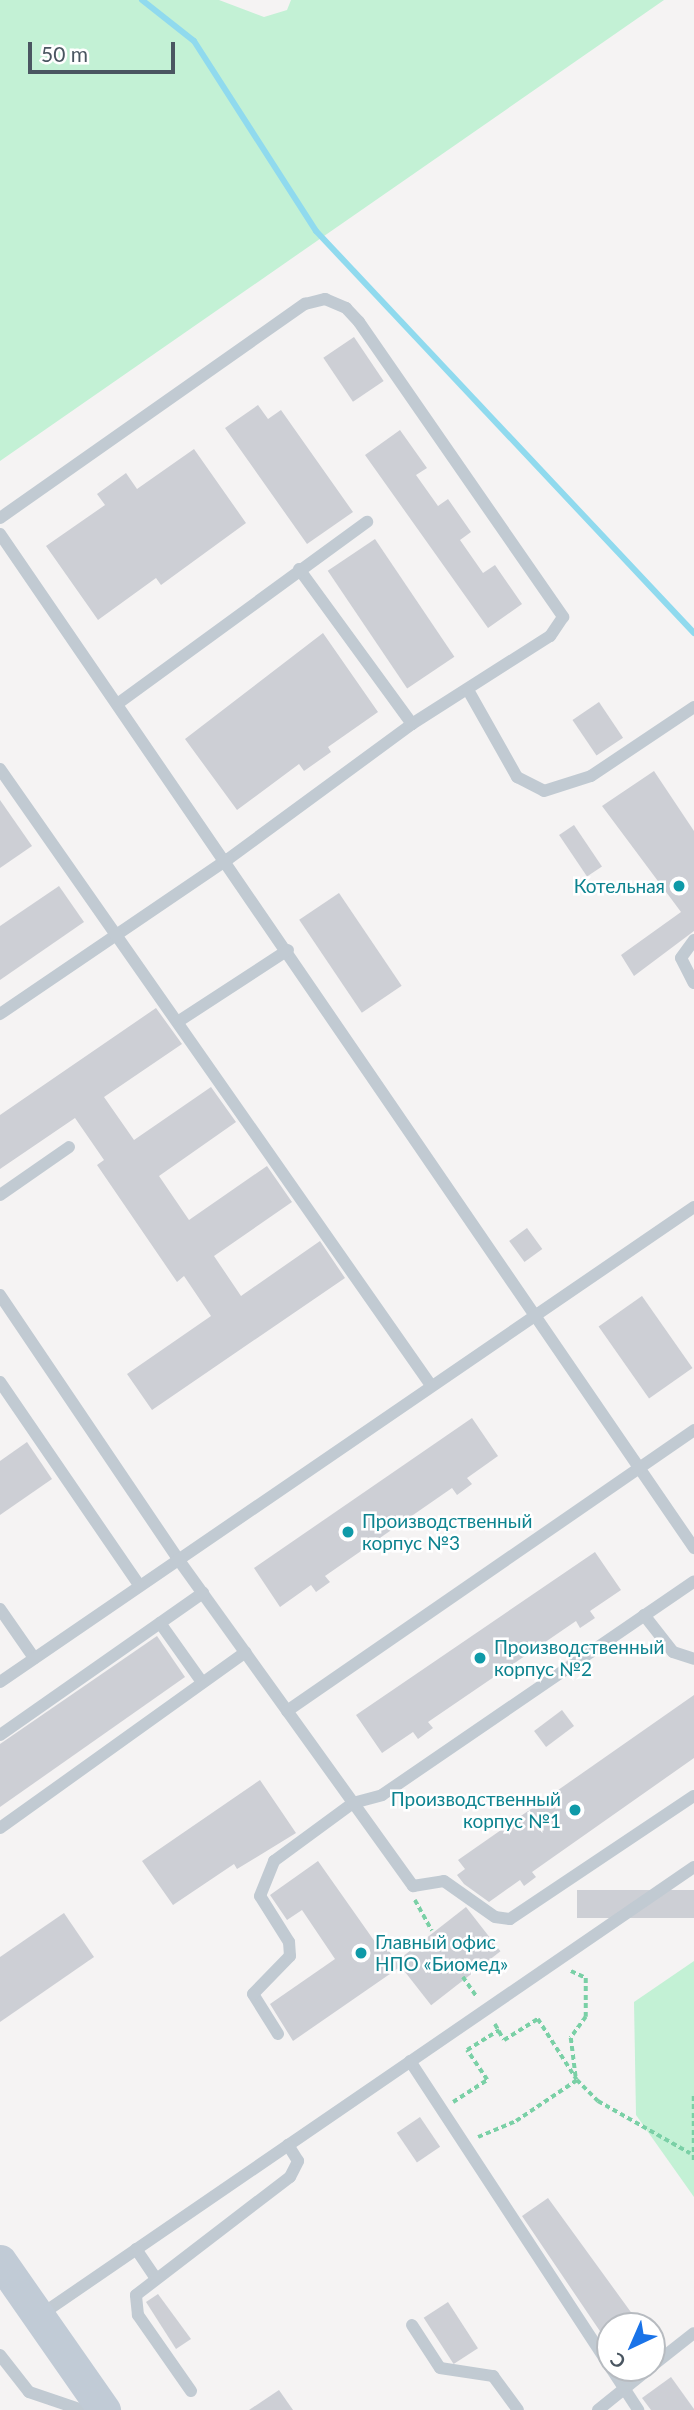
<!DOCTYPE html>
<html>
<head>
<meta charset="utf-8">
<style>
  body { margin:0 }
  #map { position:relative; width:694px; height:2410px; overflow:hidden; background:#f5f3f3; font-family:Lato,sans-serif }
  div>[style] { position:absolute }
  .green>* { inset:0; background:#c3f1d5 }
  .stream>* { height:6px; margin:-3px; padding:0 3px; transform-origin:3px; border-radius:3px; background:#90daee }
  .building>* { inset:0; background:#cdcfd5; transform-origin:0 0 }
  .path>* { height:3.5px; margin-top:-1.75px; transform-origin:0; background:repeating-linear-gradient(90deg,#7ad0a6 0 5px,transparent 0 8.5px) }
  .lane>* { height:12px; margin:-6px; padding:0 6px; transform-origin:6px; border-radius:6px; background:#c1cad2 }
  .secondary>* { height:33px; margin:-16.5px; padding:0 16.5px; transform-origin:16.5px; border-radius:16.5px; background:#c1cbd6 }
  .dots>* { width:19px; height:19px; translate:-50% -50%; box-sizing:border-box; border:4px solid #fff; border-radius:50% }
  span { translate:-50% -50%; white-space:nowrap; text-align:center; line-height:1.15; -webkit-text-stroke:5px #fff; paint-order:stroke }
  .culture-label { font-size:19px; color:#0d838f }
  .right { translate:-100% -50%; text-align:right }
  .left { translate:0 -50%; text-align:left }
  .north { position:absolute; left:596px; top:2312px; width:70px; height:70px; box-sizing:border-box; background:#fff; border:2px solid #b7bbc0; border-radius:50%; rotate:224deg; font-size:19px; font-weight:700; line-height:28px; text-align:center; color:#4a5661 }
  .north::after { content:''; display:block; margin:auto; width:24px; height:32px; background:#1a73e8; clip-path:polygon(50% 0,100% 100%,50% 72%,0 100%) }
  .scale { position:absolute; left:28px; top:42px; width:147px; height:32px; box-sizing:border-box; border:4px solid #4a5661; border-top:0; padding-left:9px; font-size:21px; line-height:24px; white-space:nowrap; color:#4a5661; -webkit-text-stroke:5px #fff; paint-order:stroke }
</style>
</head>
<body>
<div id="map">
  <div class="green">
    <i style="clip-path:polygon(0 0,219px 0,264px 17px,287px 10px,291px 0,664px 0,0 461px)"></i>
    <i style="clip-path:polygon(694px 1961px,694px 2197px,636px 2115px,634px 2002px)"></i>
  </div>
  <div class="stream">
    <i style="left:142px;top:0;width:66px;rotate:38.3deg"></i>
    <i style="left:194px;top:41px;width:226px;rotate:57.3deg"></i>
    <i style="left:316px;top:231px;width:552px;rotate:46.76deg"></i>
  </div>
  <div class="building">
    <i style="left:354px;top:337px;width:53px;height:37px;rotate:56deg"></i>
    <i style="clip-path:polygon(258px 405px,268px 419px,281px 410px,353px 512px,307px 544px,225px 428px)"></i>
    <i style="clip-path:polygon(400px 430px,427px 468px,416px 475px,438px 506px,448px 499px,471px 532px,460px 540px,483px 573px,495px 565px,522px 604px,488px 628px,365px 455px)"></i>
    <i style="clip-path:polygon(194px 449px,246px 523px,161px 585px,156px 578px,98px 620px,46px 546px,105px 505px,97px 494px,126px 473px,137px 489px)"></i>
    <i style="left:375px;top:539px;width:142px;height:57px;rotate:56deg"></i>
    <i style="clip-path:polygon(323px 633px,378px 712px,328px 747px,331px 752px,304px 771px,299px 764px,237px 810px,185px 739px)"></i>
    <i style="left:599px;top:702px;width:43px;height:32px;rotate:56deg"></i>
    <i style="clip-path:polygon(654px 771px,694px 831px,694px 931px,634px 976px,621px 955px,681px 912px,602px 806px)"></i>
    <i style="clip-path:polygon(0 800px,32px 846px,0 868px)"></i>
    <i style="left:574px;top:825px;width:50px;height:18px;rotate:56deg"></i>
    <i style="clip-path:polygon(59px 886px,84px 922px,0 980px,0 926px)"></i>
    <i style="left:339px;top:893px;width:112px;height:48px;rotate:56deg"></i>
    <i style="clip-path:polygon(156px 1008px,182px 1044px,104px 1097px,134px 1140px,211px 1087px,236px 1122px,159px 1176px,189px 1220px,267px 1166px,292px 1202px,214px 1256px,241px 1296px,320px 1241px,345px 1278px,152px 1410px,127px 1374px,211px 1316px,184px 1276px,177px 1282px,97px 1165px,104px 1160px,75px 1118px,0 1169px,0 1115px)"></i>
    <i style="left:527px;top:1228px;width:26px;height:22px;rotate:54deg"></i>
    <i style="left:642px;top:1296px;width:88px;height:53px;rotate:55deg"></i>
    <i style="clip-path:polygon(472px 1418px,498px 1456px,467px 1478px,472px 1484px,457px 1495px,452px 1488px,325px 1576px,330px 1582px,316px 1592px,311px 1585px,280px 1607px,254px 1568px)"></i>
    <i style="clip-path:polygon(27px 1442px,52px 1479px,0 1515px,0 1461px)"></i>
    <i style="clip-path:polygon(595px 1552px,621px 1590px,590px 1611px,595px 1618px,580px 1628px,576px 1621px,428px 1722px,433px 1728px,418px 1739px,413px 1732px,382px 1753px,356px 1715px)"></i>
    <i style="clip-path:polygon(157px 1636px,185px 1677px,0 1807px,0 1744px)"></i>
    <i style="clip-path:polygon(694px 1695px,694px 1758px,532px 1872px,536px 1877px,524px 1886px,520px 1880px,489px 1902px,464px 1884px,457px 1875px,465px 1869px,458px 1860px)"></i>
    <i style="left:562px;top:1710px;width:20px;height:35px;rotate:53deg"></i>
    <i style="clip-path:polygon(260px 1780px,296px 1833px,237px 1869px,234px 1864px,173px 1905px,142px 1861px)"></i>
    <i style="clip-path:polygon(318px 1861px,380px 1949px,385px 1945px,400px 1967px,293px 2041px,270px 2004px,335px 1959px,302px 1910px,287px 1920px,270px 1895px)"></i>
    <i style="left:694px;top:1890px;width:28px;height:117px;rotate:90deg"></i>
    <i style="left:466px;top:1907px;width:56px;height:88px;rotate:52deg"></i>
    <i style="clip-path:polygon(64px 1913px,94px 1957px,0 2022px,0 1957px)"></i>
    <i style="left:420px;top:2117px;width:36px;height:28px;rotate:56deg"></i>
    <i style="clip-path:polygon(548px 2198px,641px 2326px,610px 2326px,610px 2346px,522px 2216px)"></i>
    <i style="clip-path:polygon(158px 2294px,191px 2339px,176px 2349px,146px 2302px)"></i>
    <i style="left:448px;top:2302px;width:55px;height:29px;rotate:57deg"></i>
    <i style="clip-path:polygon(671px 2377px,694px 2409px,694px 2410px,651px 2410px,642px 2398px)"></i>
    <i style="clip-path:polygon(279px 2390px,293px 2410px,249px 2410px)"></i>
  </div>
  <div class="path">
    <i style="left:415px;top:1900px;width:35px;rotate:61deg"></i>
    <i style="left:571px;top:1971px;width:17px;rotate:25deg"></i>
    <i style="left:586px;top:1978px;width:39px;rotate:90deg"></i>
    <i style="left:586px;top:2017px;width:26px;rotate:126deg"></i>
    <i style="left:571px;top:2038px;width:40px;rotate:82.9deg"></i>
    <i style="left:463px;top:1977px;width:24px;rotate:55deg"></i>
    <i style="left:495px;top:2024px;width:18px;rotate:61deg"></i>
    <i style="left:504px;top:2040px;width:40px;rotate:-32deg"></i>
    <i style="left:538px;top:2019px;width:72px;rotate:57.4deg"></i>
    <i style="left:694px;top:2096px;width:67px;rotate:90deg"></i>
    <i style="left:453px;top:2102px;width:40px;rotate:-32.9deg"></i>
    <i style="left:487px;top:2080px;width:36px;rotate:-124deg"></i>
    <i style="left:467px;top:2050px;width:38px;rotate:-32deg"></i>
    <i style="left:478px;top:2137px;width:41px;rotate:-22.8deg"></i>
    <i style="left:516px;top:2121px;width:73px;rotate:-33.9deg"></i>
    <i style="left:577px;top:2080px;width:30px;rotate:45deg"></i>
    <i style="left:598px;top:2101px;width:106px;rotate:29.5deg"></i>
  </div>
  <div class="lane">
    <i style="left:0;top:518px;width:373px;rotate:-35.1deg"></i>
    <i style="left:305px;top:304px;width:21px;rotate:-14deg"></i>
    <i style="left:325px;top:299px;width:23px;rotate:23deg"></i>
    <i style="left:346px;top:308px;width:19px;rotate:47deg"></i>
    <i style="left:359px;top:322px;width:359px;rotate:55.3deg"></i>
    <i style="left:563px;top:617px;width:23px;rotate:124deg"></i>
    <i style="left:550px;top:636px;width:164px;rotate:147.5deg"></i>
    <i style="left:412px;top:724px;width:228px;rotate:143.7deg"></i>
    <i style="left:228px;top:859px;width:276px;rotate:145.8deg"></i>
    <i style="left:0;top:534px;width:1229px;rotate:55.61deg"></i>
    <i style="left:299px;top:569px;width:192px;rotate:53.9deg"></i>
    <i style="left:468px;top:690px;width:100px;rotate:60.6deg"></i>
    <i style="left:517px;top:777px;width:30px;rotate:27deg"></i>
    <i style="left:544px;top:791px;width:49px;rotate:-17.7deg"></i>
    <i style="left:591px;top:776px;width:124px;rotate:-33.8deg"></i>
    <i style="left:120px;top:702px;width:306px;rotate:-36.1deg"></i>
    <i style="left:0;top:769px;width:750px;rotate:55.04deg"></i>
    <i style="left:694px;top:940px;width:22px;rotate:126deg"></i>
    <i style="left:681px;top:958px;width:28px;rotate:63deg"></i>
    <i style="left:179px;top:1021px;width:130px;rotate:-33.1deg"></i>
    <i style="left:0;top:1195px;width:84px;rotate:-34.8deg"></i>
    <i style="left:0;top:1295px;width:318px;rotate:56deg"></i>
    <i style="left:178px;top:1559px;width:403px;rotate:54.3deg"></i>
    <i style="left:413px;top:1886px;width:31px;rotate:-9deg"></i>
    <i style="left:444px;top:1881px;width:62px;rotate:35.2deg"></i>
    <i style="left:495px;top:1917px;width:15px;rotate:8deg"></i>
    <i style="left:510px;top:1919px;width:221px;rotate:-33.8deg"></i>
    <i style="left:0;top:1382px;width:246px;rotate:55.6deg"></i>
    <i style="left:0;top:1609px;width:60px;rotate:55.2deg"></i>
    <i style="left:644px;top:1615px;width:47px;rotate:51.9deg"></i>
    <i style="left:673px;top:1652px;width:22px;rotate:18deg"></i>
    <i style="left:160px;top:1623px;width:72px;rotate:54.6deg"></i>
    <i style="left:0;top:1682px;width:841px;rotate:-34.39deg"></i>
    <i style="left:287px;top:1711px;width:495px;rotate:-34.6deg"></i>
    <i style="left:0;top:1735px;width:248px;rotate:-35deg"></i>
    <i style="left:0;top:1828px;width:302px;rotate:-35.6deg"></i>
    <i style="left:278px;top:2034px;width:47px;rotate:-122deg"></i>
    <i style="left:253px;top:1994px;width:53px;rotate:-45.8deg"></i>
    <i style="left:290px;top:1956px;width:14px;rotate:-94deg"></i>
    <i style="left:289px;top:1942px;width:54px;rotate:-122.2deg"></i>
    <i style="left:260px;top:1896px;width:38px;rotate:-68deg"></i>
    <i style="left:274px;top:1861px;width:98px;rotate:-36.3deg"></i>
    <i style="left:353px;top:1803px;width:30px;rotate:-15deg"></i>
    <i style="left:382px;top:1795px;width:378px;rotate:-34.4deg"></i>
    <i style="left:410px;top:2061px;width:417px;rotate:56.8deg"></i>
    <i style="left:136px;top:2249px;width:34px;rotate:56deg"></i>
    <i style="left:39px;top:2316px;width:794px;rotate:-34.43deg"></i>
    <i style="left:412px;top:2325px;width:51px;rotate:56.9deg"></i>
    <i style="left:440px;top:2368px;width:54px;rotate:8.6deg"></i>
    <i style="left:493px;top:2376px;width:42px;rotate:53.7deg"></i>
    <i style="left:0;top:2355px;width:47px;rotate:51.9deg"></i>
    <i style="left:29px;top:2392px;width:56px;rotate:18.8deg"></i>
    <i style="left:652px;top:2366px;width:53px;rotate:-38.2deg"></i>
    <i style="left:191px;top:2391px;width:93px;rotate:-124.9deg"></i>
    <i style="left:138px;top:2315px;width:20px;rotate:-96deg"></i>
    <i style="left:136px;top:2295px;width:194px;rotate:-37.5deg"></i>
    <i style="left:290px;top:2177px;width:18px;rotate:-63deg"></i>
    <i style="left:298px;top:2161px;width:19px;rotate:-122deg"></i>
    <i style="left:598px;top:2410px;width:67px;rotate:-38.9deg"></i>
  </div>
  <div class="secondary">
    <i style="left:0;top:2261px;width:182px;rotate:55.1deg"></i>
  </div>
  <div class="dots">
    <i style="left:679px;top:886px;background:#0f9aa8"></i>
    <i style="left:348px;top:1532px;background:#0f9aa8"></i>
    <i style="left:480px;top:1658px;background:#0f9aa8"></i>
    <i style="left:575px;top:1810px;background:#0f9aa8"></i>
    <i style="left:361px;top:1953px;background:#0f9aa8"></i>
  </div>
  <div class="culture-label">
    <span class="right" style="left:665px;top:886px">Котельная</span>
    <span class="left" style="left:362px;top:1532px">Производственный<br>корпус №3</span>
    <span class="left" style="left:494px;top:1658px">Производственный<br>корпус №2</span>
    <span class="right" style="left:561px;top:1810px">Производственный<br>корпус №1</span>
    <span class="left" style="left:375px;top:1953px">Главный офис<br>НПО «Биомед»</span>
  </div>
  <div class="north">С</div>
  <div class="scale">50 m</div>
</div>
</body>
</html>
